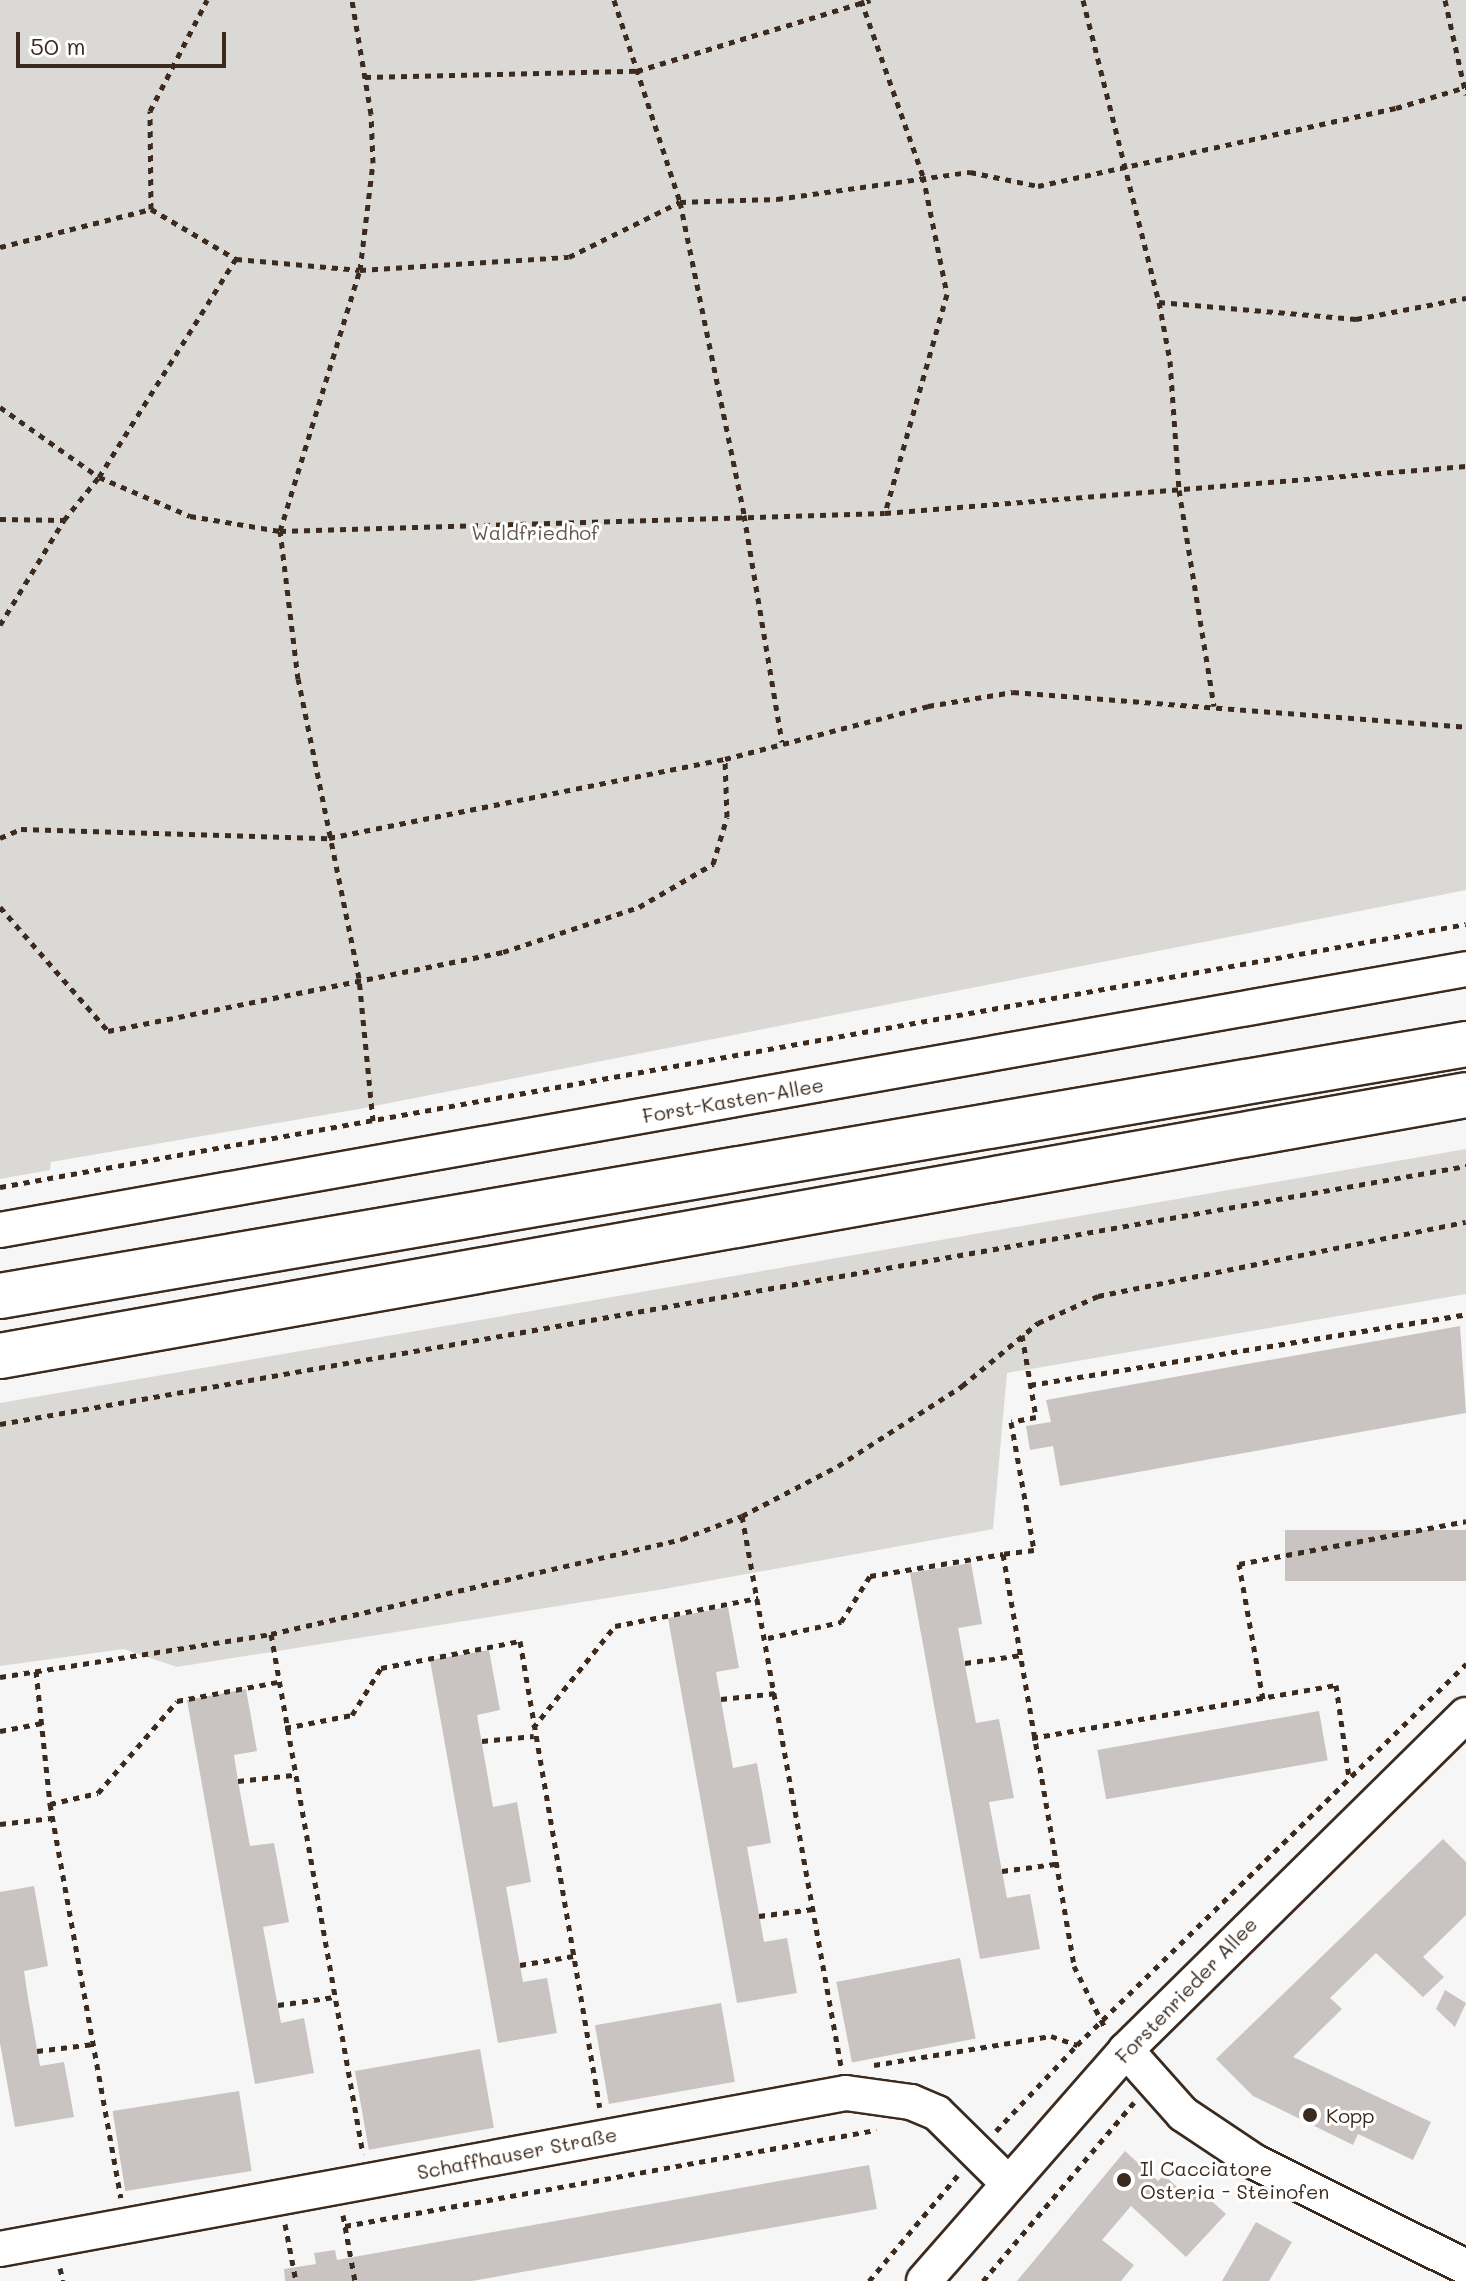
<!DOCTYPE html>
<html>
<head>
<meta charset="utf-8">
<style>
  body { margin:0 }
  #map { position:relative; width:1466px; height:2281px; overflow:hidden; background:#f7f6f6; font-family:Mali,sans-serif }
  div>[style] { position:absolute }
  .green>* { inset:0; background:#dbd9d6 }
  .building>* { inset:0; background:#c9c3c1; transform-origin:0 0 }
  .path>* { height:5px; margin-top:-2.5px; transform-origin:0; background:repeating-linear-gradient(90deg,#3b2a1e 0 6px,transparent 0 12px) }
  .roads { filter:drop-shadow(2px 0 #3b2a1e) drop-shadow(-2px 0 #3b2a1e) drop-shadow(0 2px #3b2a1e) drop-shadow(0 -2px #3b2a1e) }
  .minor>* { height:34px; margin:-17px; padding:0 17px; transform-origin:17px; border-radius:17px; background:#fff }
  .highway>* { height:44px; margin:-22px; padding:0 22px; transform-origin:22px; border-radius:22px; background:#fff }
  .dots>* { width:22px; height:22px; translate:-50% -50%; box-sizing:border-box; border:4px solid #fff; border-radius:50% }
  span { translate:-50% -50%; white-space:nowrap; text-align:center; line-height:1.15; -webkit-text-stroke:6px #fff; paint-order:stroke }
  .park-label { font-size:20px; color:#63564c }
  .street-label { font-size:20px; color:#3b2a1e }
  .poi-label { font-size:20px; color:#3b2a1e }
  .left { translate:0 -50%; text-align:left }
  .scale { position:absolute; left:16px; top:32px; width:210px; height:36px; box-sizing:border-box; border:4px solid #3b2a1e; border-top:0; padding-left:10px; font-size:24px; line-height:28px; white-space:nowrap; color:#3b2a1e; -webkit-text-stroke:6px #fff; paint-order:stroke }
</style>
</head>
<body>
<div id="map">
  <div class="green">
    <i style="clip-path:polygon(0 0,1466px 0,1466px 890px,359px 1109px,51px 1162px,50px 1170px,0 1179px)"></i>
    <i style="clip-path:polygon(1466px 1149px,1466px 1294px,1007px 1373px,993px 1529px,664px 1589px,177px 1667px,124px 1649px,0 1666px,0 1403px)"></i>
  </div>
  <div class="building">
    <i style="clip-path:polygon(1460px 1326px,1466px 1413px,1060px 1486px,1053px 1446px,1030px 1450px,1026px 1426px,1051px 1422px,1046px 1400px)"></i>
    <i style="left:1466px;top:1530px;width:51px;height:181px;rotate:90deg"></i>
    <i style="clip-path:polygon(971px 1563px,982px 1624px,958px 1628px,976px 1723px,999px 1719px,1014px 1798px,989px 1802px,1007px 1898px,1030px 1894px,1040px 1949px,980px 1959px,910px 1573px)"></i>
    <i style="clip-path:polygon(728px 1607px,739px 1668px,716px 1672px,733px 1768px,757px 1763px,771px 1843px,747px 1847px,764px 1942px,787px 1938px,797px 1993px,737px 2003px,668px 1618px)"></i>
    <i style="clip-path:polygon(489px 1650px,500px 1710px,477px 1715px,493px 1807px,517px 1802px,531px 1882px,506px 1887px,523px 1982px,547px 1978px,557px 2033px,498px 2043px,430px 1660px)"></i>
    <i style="clip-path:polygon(246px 1689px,257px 1751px,234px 1755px,238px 1781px,250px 1846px,274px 1843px,289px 1922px,263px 1927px,281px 2023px,304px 2018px,314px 2073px,255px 2084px,187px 1700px)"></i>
    <i style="left:1319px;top:1711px;width:50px;height:225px;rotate:80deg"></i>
    <i style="clip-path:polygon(1443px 1839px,1466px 1862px,1466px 1915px,1423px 1957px,1444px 1977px,1423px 1997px,1376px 1953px,1330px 1998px,1342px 2009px,1293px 2057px,1431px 2122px,1413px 2160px,1358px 2134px,1353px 2145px,1253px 2096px,1216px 2059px)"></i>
    <i style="clip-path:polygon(34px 1886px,48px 1966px,24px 1971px,28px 1998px,40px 2066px,64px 2062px,74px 2117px,15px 2127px,0 2043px,0 1892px)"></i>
    <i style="left:960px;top:1958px;width:82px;height:126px;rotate:79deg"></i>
    <i style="clip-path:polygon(1445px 1990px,1466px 2003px,1455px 2027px,1436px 2009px)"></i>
    <i style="left:721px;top:2003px;width:80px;height:128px;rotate:80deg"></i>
    <i style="left:480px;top:2049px;width:80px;height:127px;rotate:80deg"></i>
    <i style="left:239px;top:2091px;width:81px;height:128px;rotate:81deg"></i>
    <i style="clip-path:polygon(1125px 2151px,1158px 2181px,1164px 2175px,1187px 2196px,1196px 2187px,1226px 2214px,1186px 2257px,1131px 2206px,1102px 2240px,1134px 2265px,1121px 2281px,1017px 2281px)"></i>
    <i style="clip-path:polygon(869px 2165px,877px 2209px,472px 2281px,285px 2281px,284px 2269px,316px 2264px,314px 2253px,335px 2250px,337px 2260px)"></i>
    <i style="clip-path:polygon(1256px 2222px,1292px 2242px,1269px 2281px,1222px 2281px)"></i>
  </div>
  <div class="path">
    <i style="left:614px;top:0;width:213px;rotate:71.9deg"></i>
    <i style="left:680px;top:202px;width:319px;rotate:78.4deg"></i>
    <i style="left:744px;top:515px;width:230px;rotate:80.5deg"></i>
    <i style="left:861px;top:0;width:187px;rotate:70.6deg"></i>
    <i style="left:923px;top:176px;width:120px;rotate:78.5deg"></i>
    <i style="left:947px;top:294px;width:228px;rotate:105.8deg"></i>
    <i style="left:1083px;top:0;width:311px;rotate:75.9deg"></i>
    <i style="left:1159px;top:302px;width:60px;rotate:79.4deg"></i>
    <i style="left:1170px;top:361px;width:129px;rotate:86deg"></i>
    <i style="left:1179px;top:490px;width:219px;rotate:80.8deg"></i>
    <i style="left:1445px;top:0;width:97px;rotate:77.5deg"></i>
    <i style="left:365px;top:77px;width:272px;rotate:-1.3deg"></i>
    <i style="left:637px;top:71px;width:244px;rotate:-16.9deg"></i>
    <i style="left:151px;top:209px;width:98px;rotate:-90.6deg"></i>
    <i style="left:150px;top:111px;width:125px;rotate:-62.8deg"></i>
    <i style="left:0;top:247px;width:156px;rotate:-14.1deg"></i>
    <i style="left:151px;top:209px;width:99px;rotate:30.5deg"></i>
    <i style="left:236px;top:259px;width:124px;rotate:5.1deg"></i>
    <i style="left:360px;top:270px;width:108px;rotate:-83.1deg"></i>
    <i style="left:373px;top:163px;width:49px;rotate:-92.3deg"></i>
    <i style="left:371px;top:114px;width:116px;rotate:-99.5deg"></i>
    <i style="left:1159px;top:302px;width:198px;rotate:4.9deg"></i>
    <i style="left:1356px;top:319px;width:112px;rotate:-10.8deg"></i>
    <i style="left:0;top:407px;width:121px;rotate:35.3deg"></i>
    <i style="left:99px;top:477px;width:99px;rotate:23.2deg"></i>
    <i style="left:190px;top:516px;width:91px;rotate:9.5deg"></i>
    <i style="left:280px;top:531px;width:605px;rotate:-1.7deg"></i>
    <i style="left:885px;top:513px;width:583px;rotate:-4.62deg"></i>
    <i style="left:0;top:519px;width:64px;rotate:0.9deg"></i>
    <i style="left:64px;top:520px;width:55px;rotate:-50.9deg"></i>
    <i style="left:99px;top:477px;width:257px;rotate:-57.9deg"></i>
    <i style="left:0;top:625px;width:123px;rotate:-58.6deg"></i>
    <i style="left:0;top:838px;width:23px;rotate:-23deg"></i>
    <i style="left:21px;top:829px;width:308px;rotate:1.7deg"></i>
    <i style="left:329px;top:838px;width:404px;rotate:-11.3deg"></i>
    <i style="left:725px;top:759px;width:210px;rotate:-14.6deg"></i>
    <i style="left:928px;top:706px;width:86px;rotate:-9.4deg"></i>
    <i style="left:1013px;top:692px;width:454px;rotate:4.4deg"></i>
    <i style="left:0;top:907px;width:164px;rotate:48.9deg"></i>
    <i style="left:108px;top:1031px;width:403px;rotate:-11.3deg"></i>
    <i style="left:503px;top:952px;width:143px;rotate:-18.3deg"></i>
    <i style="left:639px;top:907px;width:86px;rotate:-30.2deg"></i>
    <i style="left:713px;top:864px;width:49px;rotate:-73.4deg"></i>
    <i style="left:727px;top:817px;width:58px;rotate:-92deg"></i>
    <i style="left:373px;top:1121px;width:144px;rotate:-95.6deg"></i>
    <i style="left:359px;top:978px;width:305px;rotate:-101.5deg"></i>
    <i style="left:298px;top:679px;width:149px;rotate:-96.9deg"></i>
    <i style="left:280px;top:531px;width:273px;rotate:-73deg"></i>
    <i style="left:360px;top:270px;width:209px;rotate:-3.6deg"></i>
    <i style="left:569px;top:257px;width:124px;rotate:-26.4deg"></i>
    <i style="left:680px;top:202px;width:97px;rotate:-1.8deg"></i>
    <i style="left:777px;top:199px;width:195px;rotate:-8deg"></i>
    <i style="left:970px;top:172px;width:69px;rotate:11.6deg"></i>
    <i style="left:1038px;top:186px;width:366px;rotate:-12.3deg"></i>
    <i style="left:1396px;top:108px;width:73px;rotate:-16.7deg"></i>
    <i style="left:0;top:1187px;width:1489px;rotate:-10.17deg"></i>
    <i style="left:1022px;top:1335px;width:83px;rotate:80.3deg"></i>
    <i style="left:1036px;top:1417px;width:25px;rotate:169deg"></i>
    <i style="left:1011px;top:1422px;width:130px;rotate:79.8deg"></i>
    <i style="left:1034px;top:1550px;width:31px;rotate:173deg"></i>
    <i style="left:1003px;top:1554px;width:418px;rotate:80.2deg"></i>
    <i style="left:1074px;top:1966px;width:67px;rotate:63.4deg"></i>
    <i style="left:1030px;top:1385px;width:442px;rotate:-9.2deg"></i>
    <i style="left:0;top:1424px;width:1489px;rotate:-9.98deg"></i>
    <i style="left:742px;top:1516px;width:559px;rotate:79.8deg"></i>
    <i style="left:271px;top:1634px;width:528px;rotate:79.97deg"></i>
    <i style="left:768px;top:1638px;width:75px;rotate:-12.4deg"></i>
    <i style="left:841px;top:1622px;width:54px;rotate:-57.8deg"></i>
    <i style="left:870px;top:1576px;width:135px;rotate:-9.4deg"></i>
    <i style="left:965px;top:1663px;width:57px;rotate:-8.1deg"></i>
    <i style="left:36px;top:1671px;width:134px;rotate:84deg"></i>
    <i style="left:50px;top:1804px;width:400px;rotate:79.8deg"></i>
    <i style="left:0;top:1677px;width:274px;rotate:-9deg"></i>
    <i style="left:271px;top:1634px;width:422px;rotate:-13deg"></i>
    <i style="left:682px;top:1539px;width:64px;rotate:-21deg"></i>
    <i style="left:742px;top:1516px;width:108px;rotate:-27.5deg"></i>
    <i style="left:838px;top:1466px;width:148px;rotate:-32.8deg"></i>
    <i style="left:962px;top:1386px;width:99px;rotate:-39.7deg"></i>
    <i style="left:1038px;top:1323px;width:66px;rotate:-24.2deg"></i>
    <i style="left:1098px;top:1296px;width:375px;rotate:-11.4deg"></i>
    <i style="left:721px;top:1699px;width:56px;rotate:-6.1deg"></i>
    <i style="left:1263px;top:1699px;width:137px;rotate:-100.1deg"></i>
    <i style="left:1239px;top:1564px;width:231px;rotate:-10.7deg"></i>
    <i style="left:285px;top:1728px;width:68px;rotate:-11deg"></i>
    <i style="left:352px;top:1715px;width:55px;rotate:-58.3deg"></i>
    <i style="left:381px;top:1668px;width:142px;rotate:-11deg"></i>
    <i style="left:520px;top:1641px;width:473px;rotate:80.3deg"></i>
    <i style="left:533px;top:1728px;width:131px;rotate:-51.2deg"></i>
    <i style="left:615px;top:1626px;width:146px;rotate:-11.1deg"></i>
    <i style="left:0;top:1731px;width:43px;rotate:-10.8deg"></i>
    <i style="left:1032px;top:1738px;width:309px;rotate:-9.9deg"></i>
    <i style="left:1336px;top:1685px;width:94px;rotate:82deg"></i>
    <i style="left:482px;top:1741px;width:52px;rotate:-5.5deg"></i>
    <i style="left:238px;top:1781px;width:55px;rotate:-6.2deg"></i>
    <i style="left:50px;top:1804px;width:49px;rotate:-12.9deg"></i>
    <i style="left:98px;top:1793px;width:121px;rotate:-49.3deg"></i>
    <i style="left:177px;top:1701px;width:103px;rotate:-10.7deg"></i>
    <i style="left:0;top:1824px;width:52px;rotate:-6.6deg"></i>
    <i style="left:1002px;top:1871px;width:53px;rotate:-7.5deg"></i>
    <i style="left:759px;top:1916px;width:55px;rotate:-7.3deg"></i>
    <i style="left:520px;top:1965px;width:54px;rotate:-9.6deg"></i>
    <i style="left:278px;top:2005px;width:57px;rotate:-8.1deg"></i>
    <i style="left:37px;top:2051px;width:57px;rotate:-7deg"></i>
    <i style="left:874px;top:2065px;width:179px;rotate:-9.3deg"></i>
    <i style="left:1051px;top:2036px;width:28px;rotate:19deg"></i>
    <i style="left:996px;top:2131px;width:118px;rotate:-46.7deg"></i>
    <i style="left:1077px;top:2045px;width:545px;rotate:-44.4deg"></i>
    <i style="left:343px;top:2215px;width:67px;rotate:79.7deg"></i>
    <i style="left:285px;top:2224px;width:58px;rotate:79.1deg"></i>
    <i style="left:345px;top:2226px;width:540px;rotate:-10.25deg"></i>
    <i style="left:60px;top:2268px;width:13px;rotate:77deg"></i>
    <i style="left:869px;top:2281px;width:138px;rotate:-50deg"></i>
    <i style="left:983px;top:2281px;width:234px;rotate:-49.8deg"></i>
  </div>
  <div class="roads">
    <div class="minor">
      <i style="left:0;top:1230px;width:1489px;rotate:-10.09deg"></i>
      <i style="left:1126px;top:2050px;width:86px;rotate:48.3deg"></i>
      <i style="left:1183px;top:2114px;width:87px;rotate:33.7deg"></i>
      <i style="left:1255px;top:2162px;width:236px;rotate:26.5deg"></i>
      <i style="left:0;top:2249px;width:860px;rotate:-10.45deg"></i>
      <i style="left:846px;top:2093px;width:66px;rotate:7.9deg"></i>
      <i style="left:911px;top:2102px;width:28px;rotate:23deg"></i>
      <i style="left:937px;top:2113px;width:98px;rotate:44.6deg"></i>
      <i style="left:924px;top:2281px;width:307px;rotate:-48.8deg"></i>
      <i style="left:1126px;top:2050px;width:477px;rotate:-44.6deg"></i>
    </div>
    <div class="highway">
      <i style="left:0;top:1296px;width:1488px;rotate:-9.75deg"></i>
      <i style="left:0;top:1356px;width:1489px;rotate:-10.09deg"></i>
    </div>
  </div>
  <div class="dots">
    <i style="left:1310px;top:2115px;background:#3b2a1e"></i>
    <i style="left:1124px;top:2180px;background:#3b2a1e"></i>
  </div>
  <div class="park-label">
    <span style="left:535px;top:532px">Waldfriedhof</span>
  </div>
  <div class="street-label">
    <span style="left:733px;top:1100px;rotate:-10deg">Forst-Kasten-Allee</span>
    <span style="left:1186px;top:1990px;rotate:-46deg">Forstenrieder Allee</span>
    <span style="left:517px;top:2153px;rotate:-11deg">Schaffhauser Straße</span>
  </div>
  <div class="poi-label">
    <span class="left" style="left:1326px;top:2115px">Kopp</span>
    <span class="left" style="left:1140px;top:2180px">Il Cacciatore<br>Osteria - Steinofen</span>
  </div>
  <div class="scale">50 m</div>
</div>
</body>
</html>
